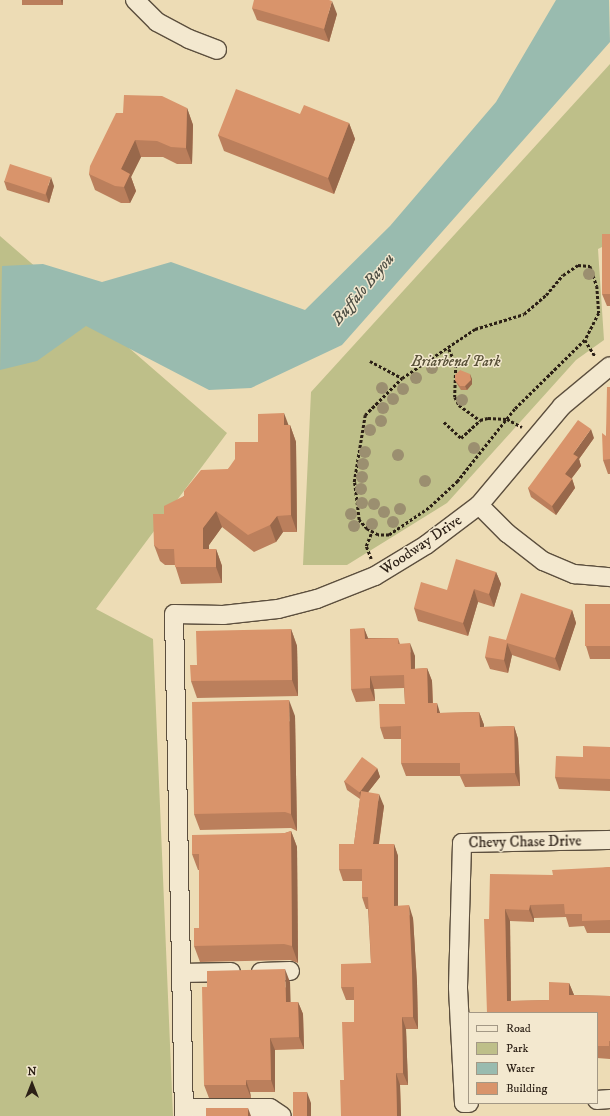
<!DOCTYPE html>
<html>
<head>
<meta charset="utf-8">
<style>
  body { margin:0 }
  #map { position:relative; width:610px; height:1116px; overflow:hidden; background:#eddcb5; font-family:"IM FELL DW Pica",serif }
  div>[style] { position:absolute }
  .green>* { inset:0; background:#bebf89 }
  .water>* { inset:0; background:#99bbaf }
  .path>* { height:2.5px; margin-top:-1.25px; transform-origin:0; background:repeating-linear-gradient(90deg,#2c2016 0 3px,transparent 0 5px) }
  .roads { filter:drop-shadow(1px 0 #5c4f3e) drop-shadow(-1px 0 #5c4f3e) drop-shadow(0 1px #5c4f3e) drop-shadow(0 -1px #5c4f3e) }
  .minor>* { height:18px; margin:-9px; padding:0 9px; transform-origin:9px; border-radius:9px; background:#f3e8cf }
  .trees>* { width:12px; height:12px; margin:-6px; border-radius:50%; background:#9b8f70 }
  .wall>* { inset:0; background:#bb7f5c; transform-origin:0 0 }
  .shaded-wall>* { inset:0; background:#98684b }
  .building>* { inset:0; background:#d9946b; transform-origin:0 0 }
  span { translate:-50% -50%; white-space:nowrap; text-align:center; line-height:1.15; -webkit-text-stroke:3px #f3e8cf; paint-order:stroke }
  .park-label { font-size:15px; color:#585038; font-style:italic }
  .street-label { font-size:15px; color:#2c2016 }
  .water-label { font-size:16px; color:#4d4e44; font-style:italic }
  .legend { position:absolute; left:468px; top:1012px; width:130px; height:92px; box-sizing:border-box; background:#f3e8cf; border:1px solid #a39885; margin:0; padding:5px 7px; list-style:none; font-size:12px; color:#2c2016 }
  .legend li { display:flex; align-items:center; gap:8px; height:20px }
  .legend b { width:20px; border:1px solid #a39885 }
  .north { position:absolute; left:12px; top:1064px; width:40px; height:40px; -webkit-text-stroke:3px #f3e8cf; paint-order:stroke; rotate:0deg; font-size:11px; font-weight:700; line-height:16px; text-align:center; color:#2c2016 }
  .north::after { content:''; display:block; margin:auto; width:14px; height:18px; background:#2c2016; clip-path:polygon(50% 0,100% 100%,50% 72%,0 100%) }
</style>
</head>
<body>
<div id="map">
  <div class="green">
    <i style="clip-path:polygon(610px 64px,610px 243px,598px 249px,604px 340px,576px 360px,447px 503px,347px 565px,303px 565px,311px 392px)"></i>
    <i style="clip-path:polygon(0 236px,227px 433px,96px 609px,153px 639px,173px 1116px,0 1116px)"></i>
  </div>
  <div class="water">
    <i style="clip-path:polygon(556px 0,609px 0,610px 42px,342px 345px,251px 388px,209px 390px,86px 326px,37px 361px,0 370px,2px 266px,43px 264px,102px 282px,171px 262px,305px 310px,390px 226px,496px 102px)"></i>
  </div>
  <div class="path">
    <i style="left:578px;top:265px;width:12px;rotate:5deg"></i>
    <i style="left:590px;top:266px;width:21px;rotate:71deg"></i>
    <i style="left:597px;top:286px;width:27px;rotate:86deg"></i>
    <i style="left:599px;top:313px;width:30px;rotate:117deg"></i>
    <i style="left:585px;top:340px;width:98px;rotate:135.4deg"></i>
    <i style="left:515px;top:409px;width:92px;rotate:128.4deg"></i>
    <i style="left:458px;top:481px;width:40px;rotate:137deg"></i>
    <i style="left:429px;top:508px;width:48px;rotate:146deg"></i>
    <i style="left:389px;top:535px;width:11px;rotate:180deg"></i>
    <i style="left:378px;top:535px;width:13px;rotate:-151deg"></i>
    <i style="left:367px;top:529px;width:12px;rotate:-132deg"></i>
    <i style="left:359px;top:520px;width:38px;rotate:-97deg"></i>
    <i style="left:354px;top:482px;width:68px;rotate:-80.7deg"></i>
    <i style="left:365px;top:415px;width:52px;rotate:-45deg"></i>
    <i style="left:402px;top:378px;width:88px;rotate:-33.9deg"></i>
    <i style="left:475px;top:329px;width:51px;rotate:-17deg"></i>
    <i style="left:524px;top:314px;width:29px;rotate:-41deg"></i>
    <i style="left:546px;top:295px;width:26px;rotate:-50deg"></i>
    <i style="left:563px;top:275px;width:18px;rotate:-34deg"></i>
    <i style="left:585px;top:340px;width:19px;rotate:58deg"></i>
    <i style="left:449px;top:349px;width:17px;rotate:66deg"></i>
    <i style="left:456px;top:365px;width:32px;rotate:92deg"></i>
    <i style="left:455px;top:397px;width:9px;rotate:63deg"></i>
    <i style="left:459px;top:405px;width:26px;rotate:36deg"></i>
    <i style="left:370px;top:361px;width:36px;rotate:28deg"></i>
    <i style="left:444px;top:422px;width:23px;rotate:43deg"></i>
    <i style="left:461px;top:438px;width:26px;rotate:-43deg"></i>
    <i style="left:480px;top:420px;width:8px;rotate:-14deg"></i>
    <i style="left:488px;top:418px;width:19px;rotate:3deg"></i>
    <i style="left:507px;top:419px;width:17px;rotate:28deg"></i>
    <i style="left:371px;top:559px;width:14px;rotate:-111deg"></i>
    <i style="left:366px;top:546px;width:16px;rotate:-68deg"></i>
  </div>
  <div class="roads">
    <div class="minor">
      <i style="left:135px;top:0;width:31px;rotate:45deg"></i>
      <i style="left:157px;top:22px;width:36px;rotate:28deg"></i>
      <i style="left:189px;top:39px;width:30px;rotate:21deg"></i>
      <i style="left:479px;top:505px;width:40px;rotate:45deg"></i>
      <i style="left:507px;top:533px;width:46px;rotate:37.9deg"></i>
      <i style="left:543px;top:561px;width:34px;rotate:23deg"></i>
      <i style="left:574px;top:574px;width:36px;rotate:5deg"></i>
      <i style="left:261px;top:972px;width:29px;rotate:-2deg"></i>
      <i style="left:181px;top:973px;width:50px;rotate:-1.1deg"></i>
      <i style="left:597px;top:1100px;width:13px;rotate:-4deg"></i>
      <i style="left:469px;top:1103px;width:5px;rotate:180deg"></i>
      <i style="left:464px;top:1103px;width:116px;rotate:-93deg"></i>
      <i style="left:458px;top:987px;width:144px;rotate:-88.4deg"></i>
      <i style="left:462px;top:843px;width:148px;rotate:-1.2deg"></i>
      <i style="left:184px;top:1108px;width:86px"></i>
      <i style="left:270px;top:1108px;width:14px;rotate:34deg"></i>
      <i style="left:184px;top:1116px;width:502px;rotate:-91.14deg"></i>
      <i style="left:174px;top:614px;width:49px;rotate:1.2deg"></i>
      <i style="left:223px;top:615px;width:55px;rotate:-6.2deg"></i>
      <i style="left:278px;top:609px;width:40px;rotate:-14.4deg"></i>
      <i style="left:317px;top:599px;width:62px;rotate:-21.6deg"></i>
      <i style="left:375px;top:576px;width:60px;rotate:-31.3deg"></i>
      <i style="left:426px;top:545px;width:66px;rotate:-37deg"></i>
      <i style="left:479px;top:505px;width:129px;rotate:-50deg"></i>
      <i style="left:562px;top:406px;width:62px;rotate:-39.8deg"></i>
    </div>
  </div>
  <div class="trees">
    <i style="left:589px;top:274px"></i>
    <i style="left:432px;top:368px"></i>
    <i style="left:416px;top:378px"></i>
    <i style="left:382px;top:388px"></i>
    <i style="left:403px;top:389px"></i>
    <i style="left:393px;top:399px"></i>
    <i style="left:462px;top:400px"></i>
    <i style="left:383px;top:408px"></i>
    <i style="left:381px;top:421px"></i>
    <i style="left:370px;top:430px"></i>
    <i style="left:474px;top:448px"></i>
    <i style="left:365px;top:452px"></i>
    <i style="left:398px;top:455px"></i>
    <i style="left:363px;top:464px"></i>
    <i style="left:362px;top:477px"></i>
    <i style="left:425px;top:481px"></i>
    <i style="left:361px;top:489px"></i>
    <i style="left:362px;top:503px"></i>
    <i style="left:374px;top:504px"></i>
    <i style="left:400px;top:509px"></i>
    <i style="left:384px;top:512px"></i>
    <i style="left:351px;top:514px"></i>
    <i style="left:393px;top:522px"></i>
    <i style="left:372px;top:524px"></i>
    <i style="left:354px;top:526px"></i>
  </div>
  <div class="wall">
    <i style="left:22px;top:0;width:41px;height:5px"></i>
    <i style="clip-path:polygon(252px 8px,337px 14px,329px 42px,257px 20px)"></i>
    <i style="clip-path:polygon(187px 108px,193px 125px,192px 164px,177px 164px,163px 157px,141px 157px,131px 177px,136px 191px,130px 203px,121px 203px,95px 190px,89px 174px,123px 113px)"></i>
    <i style="clip-path:polygon(300px 114px,349px 123px,355px 139px,334px 194px,224px 151px,218px 135px)"></i>
    <i style="clip-path:polygon(4px 181px,54px 186px,49px 203px,7px 190px)"></i>
    <i style="clip-path:polygon(610px 234px,610px 306px,607px 306px,602px 294px)"></i>
    <i style="clip-path:polygon(472px 379px,472px 384px,467px 390px,461px 390px,457px 384px,455px 380px)"></i>
    <i style="clip-path:polygon(610px 387px,610px 474px,608px 474px,603px 460px,606px 436px)"></i>
    <i style="clip-path:polygon(288px 425px,290px 425px,296px 442px,297px 532px,283px 532px,276px 542px,254px 552px,222px 527px,209px 545px,209px 549px,216px 549px,222px 566px,222px 583px,181px 584px,175px 565px,165px 565px,160px 561px,154px 545px,164px 514px,184px 496px,228px 469px,258px 442px)"></i>
    <i style="clip-path:polygon(594px 438px,579px 459px,581px 466px,572px 478px,575px 488px,556px 515px,531px 497px,528px 488px)"></i>
    <i style="clip-path:polygon(496px 572px,501px 584px,494px 607px,478px 602px,468px 636px,418px 621px,414px 608px,447px 590px)"></i>
    <i style="clip-path:polygon(610px 604px,610px 659px,590px 659px,586px 646px)"></i>
    <i style="clip-path:polygon(572px 610px,576px 623px,560px 671px,512px 655px,508px 673px,490px 669px,485px 657px,506px 640px)"></i>
    <i style="clip-path:polygon(364px 628px,368px 638px,398px 638px,400px 644px,415px 656px,415px 669px,427px 668px,432px 681px,433px 703px,440px 713px,479px 712px,484px 725px,484px 727px,514px 726px,518px 739px,520px 786px,465px 787px,460px 776px,406px 776px,401px 763px,401px 739px,384px 739px,380px 727px,405px 704px,404px 688px,374px 689px,375px 701px,356px 702px,351px 689px)"></i>
    <i style="clip-path:polygon(291px 629px,297px 646px,298px 696px,197px 698px,191px 681px,197px 665px)"></i>
    <i style="clip-path:polygon(295px 716px,297px 831px,291px 828px,200px 830px,194px 814px)"></i>
    <i style="clip-path:polygon(610px 747px,610px 791px,559px 789px,555px 777px,583px 757px)"></i>
    <i style="clip-path:polygon(377px 768px,380px 777px,368px 792px,384px 806px,379px 844px,394px 844px,398px 856px,398px 906px,413px 918px,417px 983px,418px 1029px,406px 1029px,408px 1085px,400px 1085px,401px 1116px,341px 1116px,344px 1080px,354px 1022px,354px 1000px,346px 1000px,341px 987px,371px 963px,368px 909px,366px 909px,362px 897px,362px 881px,343px 881px,339px 869px,354px 844px,360px 799px,347px 790px,344px 781px)"></i>
    <i style="clip-path:polygon(291px 831px,297px 847px,298px 963px,290px 960px,200px 962px,194px 946px,199px 928px,199px 870px,198px 870px,192px 854px,285px 833px)"></i>
    <i style="clip-path:polygon(610px 867px,610px 933px,587px 933px,584px 926px,569px 927px,566px 917px,534px 918px,534px 922px,510px 921px,511px 1001px,549px 1000px,569px 983px,574px 995px,610px 996px,610px 1059px,597px 1058px,597px 1013px,487px 1013px,489px 919px,553px 875px)"></i>
    <i style="clip-path:polygon(290px 982px,290px 1002px,298px 1002px,303px 1014px,304px 1049px,275px 1050px,275px 1092px,250px 1092px,251px 1098px,209px 1098px,204px 1085px)"></i>
  </div>
  <div class="shaded-wall">
    <i style="clip-path:polygon(61px 0,63px 0,62px 5px)"></i>
    <i style="clip-path:polygon(332px 1px,337px 14px,329px 42px,324px 29px)"></i>
    <i style="clip-path:polygon(187px 108px,193px 125px,192px 164px,186px 148px)"></i>
    <i style="clip-path:polygon(349px 123px,355px 139px,334px 194px,328px 178px)"></i>
    <i style="clip-path:polygon(135px 140px,141px 157px,131px 177px,136px 191px,130px 203px,124px 187px,121px 169px)"></i>
    <i style="clip-path:polygon(51px 177px,54px 186px,49px 203px,46px 194px)"></i>
    <i style="clip-path:polygon(470px 374px,472px 379px,472px 384px,467px 390px,465px 386px)"></i>
    <i style="clip-path:polygon(284px 413px,290px 429px,290px 425px,296px 442px,297px 532px,291px 515px,284px 425px)"></i>
    <i style="clip-path:polygon(591px 429px,594px 438px,579px 459px,581px 466px,568px 483px,565px 474px,573px 454px)"></i>
    <i style="clip-path:polygon(572px 479px,575px 488px,556px 515px,552px 506px)"></i>
    <i style="clip-path:polygon(216px 511px,222px 527px,209px 545px,209px 566px,203px 549px,203px 528px)"></i>
    <i style="clip-path:polygon(277px 516px,283px 532px,276px 542px,270px 525px)"></i>
    <i style="clip-path:polygon(216px 549px,222px 566px,222px 583px,216px 567px)"></i>
    <i style="clip-path:polygon(496px 572px,501px 584px,494px 607px,489px 594px)"></i>
    <i style="clip-path:polygon(474px 589px,478px 602px,468px 636px,463px 623px)"></i>
    <i style="clip-path:polygon(572px 610px,576px 623px,560px 671px,555px 658px)"></i>
    <i style="clip-path:polygon(364px 628px,369px 641px,365px 639px)"></i>
    <i style="clip-path:polygon(291px 629px,297px 646px,298px 696px,292px 680px)"></i>
    <i style="clip-path:polygon(410px 643px,415px 656px,415px 682px,411px 669px)"></i>
    <i style="clip-path:polygon(507px 643px,512px 655px,508px 673px,504px 660px)"></i>
    <i style="clip-path:polygon(427px 668px,432px 681px,433px 716px,428px 703px)"></i>
    <i style="clip-path:polygon(370px 676px,374px 689px,375px 701px,370px 688px)"></i>
    <i style="clip-path:polygon(289px 700px,295px 716px,297px 831px,291px 814px)"></i>
    <i style="clip-path:polygon(437px 703px,441px 716px,437px 713px)"></i>
    <i style="clip-path:polygon(479px 712px,484px 725px,484px 740px,480px 727px)"></i>
    <i style="clip-path:polygon(514px 726px,518px 739px,520px 786px,515px 773px)"></i>
    <i style="clip-path:polygon(377px 768px,380px 777px,362px 800px,359px 792px)"></i>
    <i style="clip-path:polygon(379px 794px,384px 806px,377px 856px,373px 844px)"></i>
    <i style="clip-path:polygon(291px 831px,297px 847px,298px 963px,292px 946px)"></i>
    <i style="clip-path:polygon(394px 844px,398px 856px,398px 918px,394px 906px)"></i>
    <i style="clip-path:polygon(409px 905px,413px 918px,417px 983px,418px 1029px,413px 1017px)"></i>
    <i style="clip-path:polygon(530px 905px,534px 918px,534px 922px,529px 910px)"></i>
    <i style="clip-path:polygon(505px 909px,510px 921px,511px 1013px,507px 1001px)"></i>
    <i style="clip-path:polygon(285px 969px,290px 982px,291px 1014px,286px 1002px)"></i>
    <i style="clip-path:polygon(569px 983px,574px 995px,569px 995px)"></i>
    <i style="clip-path:polygon(298px 1002px,303px 1014px,304px 1049px,299px 1037px)"></i>
    <i style="clip-path:polygon(402px 1017px,406px 1029px,408px 1085px,403px 1073px)"></i>
    <i style="clip-path:polygon(270px 1038px,275px 1050px,275px 1092px,271px 1080px)"></i>
    <i style="clip-path:polygon(396px 1073px,400px 1085px,401px 1116px,397px 1116px)"></i>
    <i style="clip-path:polygon(246px 1080px,250px 1092px,251px 1098px,246px 1085px)"></i>
    <i style="clip-path:polygon(307px 1092px,311px 1103px,311px 1116px,307px 1116px)"></i>
    <i style="clip-path:polygon(248px 1108px,251px 1116px,248px 1116px)"></i>
  </div>
  <div class="building">
    <i style="clip-path:polygon(254px 0,329px 0,332px 1px,324px 29px,252px 8px)"></i>
    <i style="clip-path:polygon(236px 89px,300px 114px,304px 105px,349px 123px,328px 178px,218px 135px)"></i>
    <i style="clip-path:polygon(124px 95px,162px 96px,187px 108px,186px 148px,171px 147px,157px 141px,135px 140px,121px 169px,130px 174px,124px 187px,115px 186px,89px 174px,90px 166px,116px 113px,123px 113px)"></i>
    <i style="left:10px;top:164px;width:43px;height:18px;rotate:18deg"></i>
    <i style="left:602px;top:234px;width:8px;height:60px"></i>
    <i style="clip-path:polygon(460px 370px,470px 374px,471px 380px,465px 386px,460px 386px,455px 380px,455px 375px)"></i>
    <i style="clip-path:polygon(607px 387px,610px 387px,610px 459px,603px 460px,602px 433px,606px 436px)"></i>
    <i style="clip-path:polygon(284px 413px,284px 425px,290px 425px,291px 515px,277px 516px,270px 525px,248px 535px,216px 511px,203px 528px,203px 549px,216px 549px,216px 567px,175px 567px,174px 549px,159px 549px,154px 545px,153px 514px,164px 514px,164px 506px,184px 496px,184px 491px,201px 470px,228px 469px,235px 459px,235px 442px,258px 442px,258px 414px)"></i>
    <i style="clip-path:polygon(578px 420px,591px 429px,573px 454px,578px 457px,565px 474px,572px 479px,552px 506px,528px 488px)"></i>
    <i style="clip-path:polygon(456px 559px,496px 572px,489px 594px,474px 589px,463px 623px,414px 608px,421px 582px,447px 590px)"></i>
    <i style="clip-path:polygon(521px 593px,572px 610px,555px 658px,507px 643px,504px 660px,485px 657px,489px 636px,506px 640px)"></i>
    <i style="left:610px;top:604px;width:42px;height:25px;rotate:90deg"></i>
    <i style="clip-path:polygon(364px 628px,365px 639px,398px 638px,398px 644px,410px 643px,411px 669px,427px 668px,428px 703px,437px 703px,437px 713px,479px 712px,480px 727px,514px 726px,515px 773px,460px 774px,460px 763px,401px 763px,401px 726px,380px 727px,379px 704px,405px 704px,404px 675px,370px 676px,370px 688px,351px 689px,350px 629px)"></i>
    <i style="clip-path:polygon(291px 629px,292px 680px,191px 681px,190px 665px,197px 665px,196px 631px)"></i>
    <i style="clip-path:polygon(289px 700px,291px 814px,285px 812px,194px 814px,192px 702px)"></i>
    <i style="clip-path:polygon(583px 746px,610px 747px,610px 779px,555px 777px,556px 756px,583px 757px)"></i>
    <i style="left:362px;top:757px;width:19px;height:30px;rotate:36deg"></i>
    <i style="clip-path:polygon(361px 791px,379px 794px,373px 844px,394px 844px,394px 906px,409px 905px,412px 970px,413px 1017px,402px 1017px,403px 1073px,396px 1073px,397px 1116px,341px 1116px,340px 1080px,344px 1080px,342px 1022px,354px 1022px,354px 987px,341px 987px,341px 964px,371px 963px,368px 897px,362px 897px,362px 869px,339px 869px,339px 844px,354px 844px)"></i>
    <i style="clip-path:polygon(291px 831px,292px 946px,284px 944px,194px 946px,194px 928px,199px 928px,199px 854px,192px 854px,192px 835px,285px 833px)"></i>
    <i style="clip-path:polygon(610px 867px,610px 920px,582px 921px,582px 914px,565px 914px,564px 904px,530px 905px,529px 910px,505px 909px,507px 1001px,549px 1000px,549px 982px,569px 983px,569px 995px,610px 996px,610px 1041px,609px 1041px,609px 1046px,597px 1046px,597px 1013px,487px 1013px,484px 919px,489px 919px,490px 874px,553px 875px,552px 870px)"></i>
    <i style="clip-path:polygon(285px 969px,286px 1002px,298px 1002px,299px 1037px,270px 1038px,271px 1080px,246px 1080px,246px 1085px,204px 1085px,202px 987px,207px 987px,207px 971px)"></i>
    <i style="left:293px;top:1092px;width:14px;height:24px"></i>
    <i style="left:206px;top:1108px;width:42px;height:8px"></i>
  </div>
  <div class="park-label">
    <span style="left:456px;top:362px">Briarbend Park</span>
  </div>
  <div class="street-label">
    <span style="left:421px;top:545px;rotate:-34deg">Woodway Drive</span>
    <span style="left:525px;top:842px;rotate:-1deg">Chevy Chase Drive</span>
  </div>
  <div class="water-label">
    <span style="left:363px;top:289px;rotate:-50deg">Buffalo Bayou</span>
  </div>
  <ul class="legend">
  <li><b style="height:5px;background:#f3e8cf"></b>Road</li>
  <li><b style="height:11px;background:#bebf89"></b>Park</li>
  <li><b style="height:11px;background:#99bbaf"></b>Water</li>
  <li><b style="height:11px;background:#d9946b"></b>Building</li>
  </ul>
  <div class="north">N</div>
</div>
</body>
</html>
